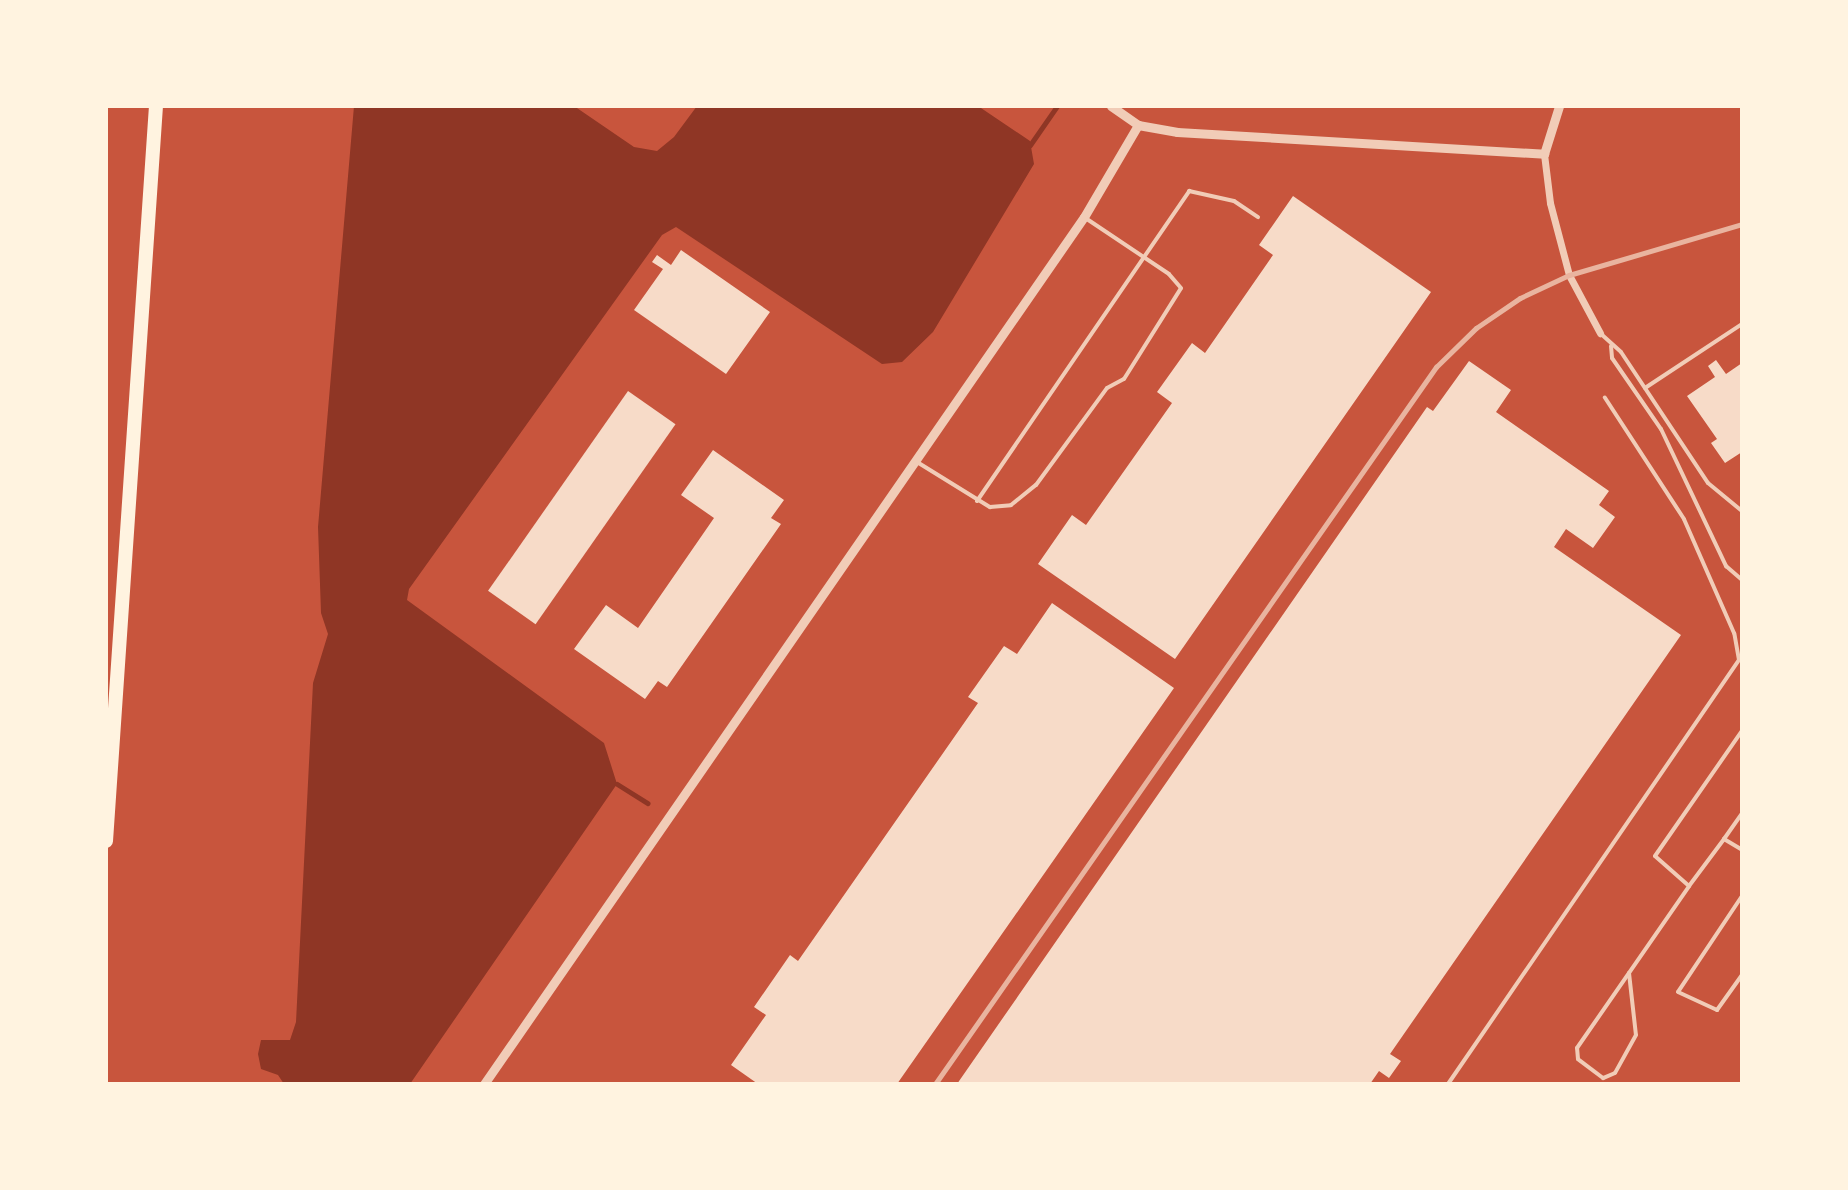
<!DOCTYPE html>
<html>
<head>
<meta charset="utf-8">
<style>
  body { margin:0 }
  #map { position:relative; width:1848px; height:1190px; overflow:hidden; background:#c8553d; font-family:Raleway,sans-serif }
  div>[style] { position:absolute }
  .water>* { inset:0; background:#8f3625 }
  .stream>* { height:5px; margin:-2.5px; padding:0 2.5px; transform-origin:2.5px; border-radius:2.5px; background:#8f3625 }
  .building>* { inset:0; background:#f7dbc8; transform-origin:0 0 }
  .service>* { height:4px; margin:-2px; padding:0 2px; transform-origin:2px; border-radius:2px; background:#f1ccb7 }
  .minor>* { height:7px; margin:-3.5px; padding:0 3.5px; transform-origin:3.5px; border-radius:3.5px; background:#f1ccb7 }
  .tertiary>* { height:9px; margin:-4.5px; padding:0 4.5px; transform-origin:4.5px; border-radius:4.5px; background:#f1ccb7 }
  .motorway>* { height:14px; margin:-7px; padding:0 7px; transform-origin:7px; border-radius:7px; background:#fff3e0 }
  .rail>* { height:5px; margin:-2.5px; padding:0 2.5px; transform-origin:2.5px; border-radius:2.5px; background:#e9b49f }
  span { translate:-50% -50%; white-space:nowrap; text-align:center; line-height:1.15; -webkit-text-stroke:7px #fff3e0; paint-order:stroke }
  .frame { position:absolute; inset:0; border:108px solid #fff3e0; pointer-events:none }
</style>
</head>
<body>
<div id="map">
  <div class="water">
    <i style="clip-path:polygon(354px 106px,574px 106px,634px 147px,657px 151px,674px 137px,697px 106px,978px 106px,1030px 141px,1034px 164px,933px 332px,902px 362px,882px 364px,676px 227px,662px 235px,409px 589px,407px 600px,604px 743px,617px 784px,410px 1084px,284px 1084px,278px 1075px,261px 1069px,258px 1054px,261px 1040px,290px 1040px,296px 1022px,313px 683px,328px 634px,321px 613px,318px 527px)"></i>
  </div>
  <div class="stream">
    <i style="left:1030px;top:145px;width:47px;rotate:-55.3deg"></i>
    <i style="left:617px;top:784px;width:36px;rotate:32deg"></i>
  </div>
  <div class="building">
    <i style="clip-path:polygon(1293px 196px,1431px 292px,1175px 659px,1038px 564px,1072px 515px,1086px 525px,1172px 403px,1157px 392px,1192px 343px,1205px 353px,1273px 255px,1259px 245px)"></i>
    <i style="clip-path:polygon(681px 250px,770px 312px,726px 374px,634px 310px,663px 269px,652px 262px,657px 255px,671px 265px)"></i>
    <i style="clip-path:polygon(1716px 360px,1726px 374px,1742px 363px,1742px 452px,1725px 463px,1711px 443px,1717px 439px,1687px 396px,1715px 377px,1708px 366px)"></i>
    <i style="clip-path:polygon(1469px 361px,1511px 390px,1496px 412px,1609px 491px,1599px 505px,1615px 517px,1593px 548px,1566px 529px,1554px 547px,1681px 635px,1390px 1054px,1401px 1061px,1389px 1078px,1379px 1071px,1370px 1084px,957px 1084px,1427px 407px,1433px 411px)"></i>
    <i style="left:628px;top:391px;width:58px;height:244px;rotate:35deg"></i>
    <i style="clip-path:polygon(713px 450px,784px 500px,771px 518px,781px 524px,667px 687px,658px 681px,645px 699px,574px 649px,606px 605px,638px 628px,714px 518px,681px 495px)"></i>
    <i style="clip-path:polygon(1052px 603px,1174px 688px,897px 1084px,758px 1084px,731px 1065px,766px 1015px,754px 1007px,790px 955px,798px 961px,978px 703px,968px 697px,1004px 646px,1017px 654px)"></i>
  </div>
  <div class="service">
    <i style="left:1600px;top:333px;width:28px;rotate:42deg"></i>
    <i style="left:1621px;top:352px;width:157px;rotate:56.4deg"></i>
    <i style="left:1708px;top:483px;width:44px;rotate:39.5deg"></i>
    <i style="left:1611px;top:346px;width:12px;rotate:85deg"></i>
    <i style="left:1612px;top:358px;width:86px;rotate:55.4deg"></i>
    <i style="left:1661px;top:429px;width:152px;rotate:64.6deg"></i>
    <i style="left:1726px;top:566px;width:21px;rotate:41deg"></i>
    <i style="left:1645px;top:388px;width:116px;rotate:-33.4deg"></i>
    <i style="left:917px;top:462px;width:86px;rotate:31.7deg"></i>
    <i style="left:990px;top:507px;width:21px;rotate:-5deg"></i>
    <i style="left:1011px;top:505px;width:32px;rotate:-39deg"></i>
    <i style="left:1036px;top:485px;width:120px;rotate:-53.8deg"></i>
    <i style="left:1107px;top:388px;width:19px;rotate:-28deg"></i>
    <i style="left:1124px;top:379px;width:107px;rotate:-57.9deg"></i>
    <i style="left:1181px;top:288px;width:18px;rotate:-131deg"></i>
    <i style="left:1169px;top:274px;width:102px;rotate:-146.2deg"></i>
    <i style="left:977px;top:501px;width:376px;rotate:-55.6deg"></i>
    <i style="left:1189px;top:191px;width:46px;rotate:12.5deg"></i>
    <i style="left:1234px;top:201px;width:29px;rotate:34deg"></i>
    <i style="left:1724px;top:839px;width:32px;rotate:-55deg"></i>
    <i style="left:1689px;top:886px;width:59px;rotate:-53.3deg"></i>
    <i style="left:1724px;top:839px;width:21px;rotate:31deg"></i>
    <i style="left:1742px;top:896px;width:115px;rotate:123.7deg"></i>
    <i style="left:1678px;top:992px;width:43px;rotate:24.8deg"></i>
    <i style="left:1717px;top:1010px;width:43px;rotate:-54.5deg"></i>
    <i style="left:1629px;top:973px;width:62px;rotate:83.6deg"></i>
    <i style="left:1636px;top:1035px;width:43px;rotate:118.9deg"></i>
    <i style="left:1615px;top:1073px;width:13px;rotate:157deg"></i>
    <i style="left:1603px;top:1078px;width:31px;rotate:-143deg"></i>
    <i style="left:1578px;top:1059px;width:11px;rotate:-95deg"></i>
    <i style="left:1577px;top:1048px;width:197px;rotate:-55.3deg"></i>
    <i style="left:1689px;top:886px;width:45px;rotate:-138.6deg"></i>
    <i style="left:1655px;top:856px;width:152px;rotate:-55.2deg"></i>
    <i style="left:1448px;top:1084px;width:514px;rotate:-55.54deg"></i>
    <i style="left:1739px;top:660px;width:27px;rotate:-100deg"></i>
    <i style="left:1734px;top:633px;width:124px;rotate:-113.7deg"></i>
    <i style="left:1684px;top:519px;width:145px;rotate:-123.1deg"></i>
  </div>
  <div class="minor">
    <i style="left:1544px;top:154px;width:49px;rotate:83deg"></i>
    <i style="left:1550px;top:203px;width:74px;rotate:75.2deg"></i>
    <i style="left:1569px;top:275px;width:66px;rotate:61.9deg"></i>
  </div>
  <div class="tertiary">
    <i style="left:1111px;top:106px;width:33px;rotate:35deg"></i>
    <i style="left:1138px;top:125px;width:40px;rotate:10deg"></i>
    <i style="left:1177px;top:132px;width:368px;rotate:3.4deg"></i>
    <i style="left:1544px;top:154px;width:50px;rotate:-72.6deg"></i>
    <i style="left:484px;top:1084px;width:1054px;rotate:-55.32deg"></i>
    <i style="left:1084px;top:217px;width:107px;rotate:-59.6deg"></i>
  </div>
  <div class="motorway">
    <i style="left:106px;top:841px;width:737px;rotate:-86.11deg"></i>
  </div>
  <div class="rail">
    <i style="left:935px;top:1084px;width:875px;rotate:-55.06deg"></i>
    <i style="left:1436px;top:367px;width:56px;rotate:-44.3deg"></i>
    <i style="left:1476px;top:328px;width:53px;rotate:-34.3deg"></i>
    <i style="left:1520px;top:298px;width:54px;rotate:-25.1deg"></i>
    <i style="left:1569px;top:275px;width:180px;rotate:-16.4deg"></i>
  </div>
  <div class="frame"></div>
</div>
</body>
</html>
